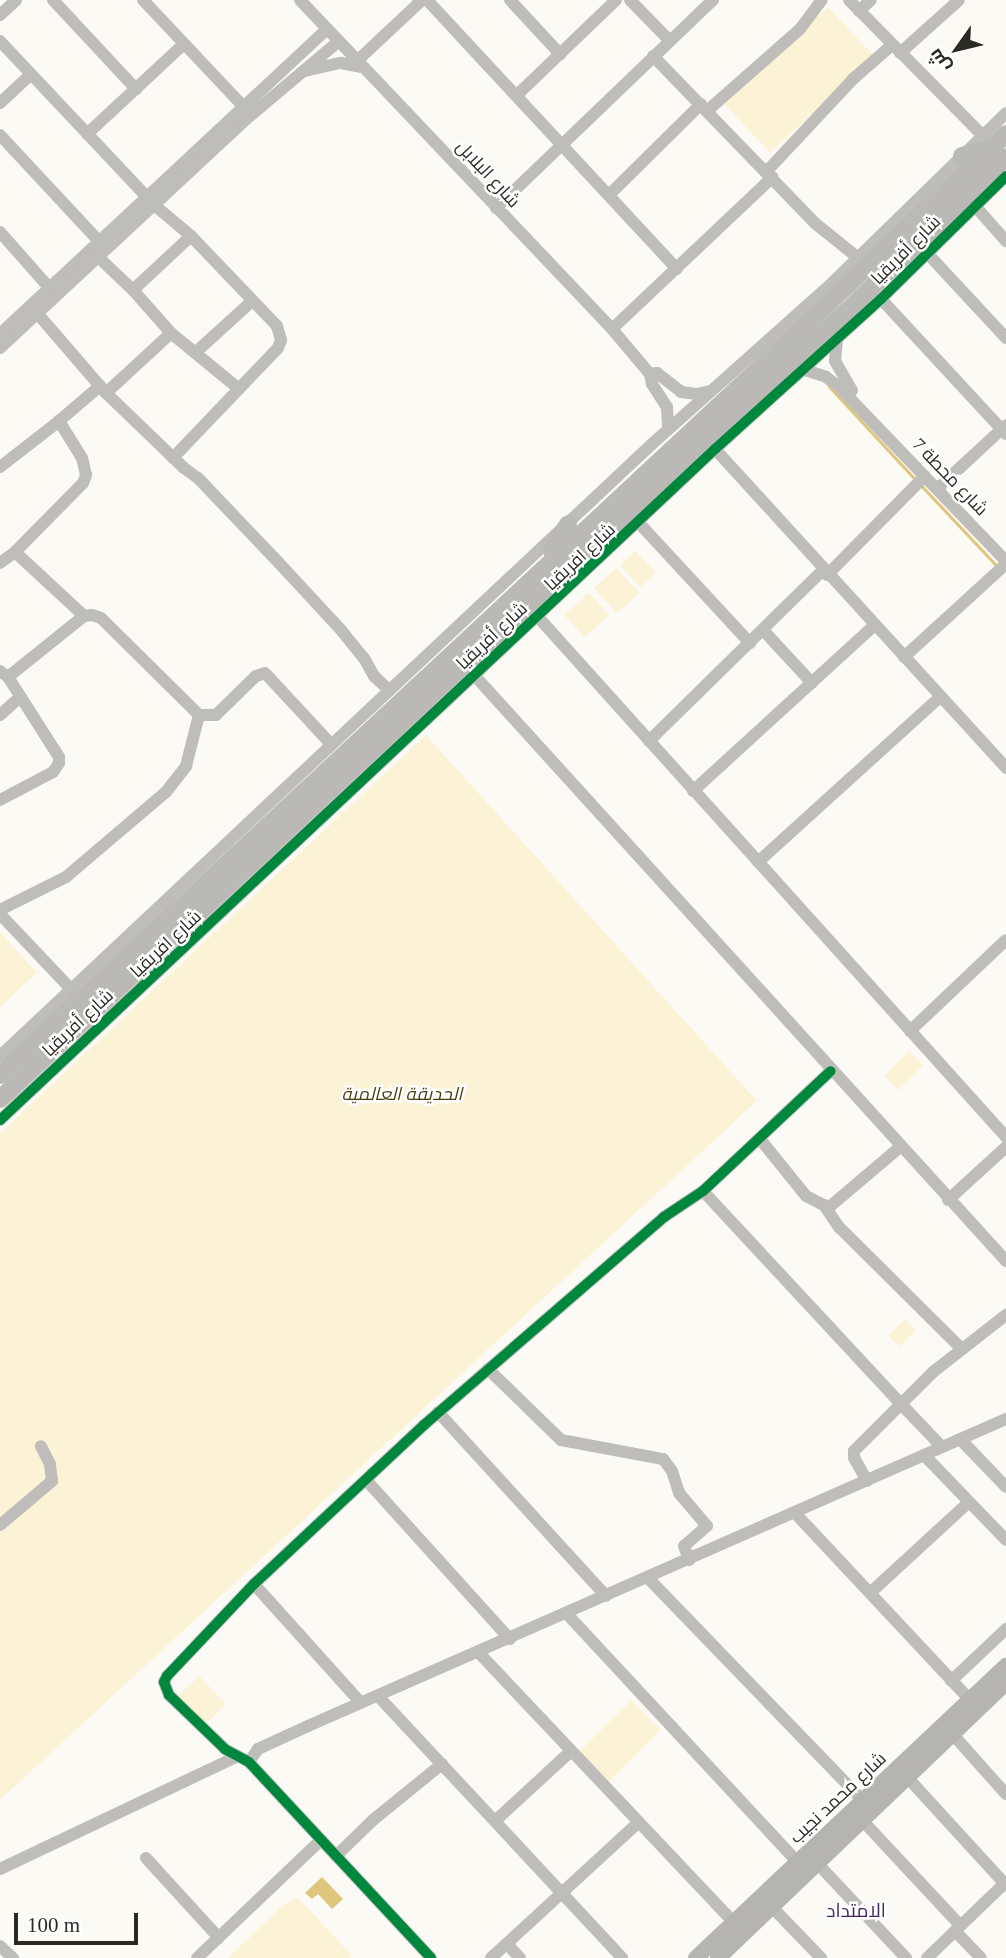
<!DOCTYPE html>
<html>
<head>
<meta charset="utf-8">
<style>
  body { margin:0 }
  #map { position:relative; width:1006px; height:1958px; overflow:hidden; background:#fbfaf5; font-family:"Times New Roman",Cairo,serif }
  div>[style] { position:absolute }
  .green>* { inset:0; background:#fcf3d7; transform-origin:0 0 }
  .water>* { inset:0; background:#dec77c }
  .stream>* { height:2.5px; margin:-1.25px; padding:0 1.25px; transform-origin:1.25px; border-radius:1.25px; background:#dec77c }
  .minor>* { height:12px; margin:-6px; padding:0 6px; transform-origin:6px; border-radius:6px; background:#bebdba }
  .major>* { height:16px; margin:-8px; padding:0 8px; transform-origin:8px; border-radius:8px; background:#b5b4b1 }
  .highway>* { height:18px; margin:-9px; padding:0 9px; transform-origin:9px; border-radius:9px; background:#bab9b5 }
  .cycleway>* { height:10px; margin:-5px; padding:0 5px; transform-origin:5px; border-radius:5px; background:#00873e }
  span { translate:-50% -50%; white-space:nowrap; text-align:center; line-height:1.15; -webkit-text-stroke:5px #fff; paint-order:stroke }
  .street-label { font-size:18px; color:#2b2924 }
  .park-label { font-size:18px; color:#493c0f; font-style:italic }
  .neighbourhood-label { font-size:19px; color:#3f255f }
  .north { position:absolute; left:922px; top:14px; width:70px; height:70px; -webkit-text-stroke:5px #fff; paint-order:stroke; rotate:236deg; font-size:19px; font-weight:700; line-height:28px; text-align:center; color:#2b2924 }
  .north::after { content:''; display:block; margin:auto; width:24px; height:32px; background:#2b2924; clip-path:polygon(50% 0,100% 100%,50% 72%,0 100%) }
  .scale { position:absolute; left:14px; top:1913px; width:124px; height:32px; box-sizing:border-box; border:4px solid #2b2924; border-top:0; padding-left:9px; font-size:21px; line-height:24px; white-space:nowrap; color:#2b2924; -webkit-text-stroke:5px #fff; paint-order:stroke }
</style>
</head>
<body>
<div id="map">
  <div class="green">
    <i style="left:828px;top:7px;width:67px;height:142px;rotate:47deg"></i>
    <i style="left:635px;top:551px;width:30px;height:21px;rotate:46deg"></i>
    <i style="left:616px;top:568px;width:34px;height:30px;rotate:47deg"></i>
    <i style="left:589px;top:593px;width:30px;height:33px;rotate:48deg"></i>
    <i style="clip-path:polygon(426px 735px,757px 1101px,0 1800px,0 1133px)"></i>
    <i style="clip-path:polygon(0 932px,37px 973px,0 1007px)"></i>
    <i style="left:909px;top:1051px;width:20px;height:35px;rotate:45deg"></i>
    <i style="left:905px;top:1319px;width:16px;height:23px;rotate:47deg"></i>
    <i style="left:199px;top:1676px;width:39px;height:28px;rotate:46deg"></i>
    <i style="left:631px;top:1700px;width:42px;height:74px;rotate:45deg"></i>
    <i style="clip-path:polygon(298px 1898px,352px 1955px,349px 1958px,228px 1958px,283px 1905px)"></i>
  </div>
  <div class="water">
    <i style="clip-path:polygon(322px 1877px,343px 1899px,332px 1909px,318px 1894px,312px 1899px,305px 1893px)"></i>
  </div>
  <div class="stream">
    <i style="left:829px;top:386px;width:127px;rotate:47.2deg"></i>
    <i style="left:922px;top:486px;width:110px;rotate:46.8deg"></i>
  </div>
  <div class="minor">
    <i style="left:53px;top:0;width:122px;rotate:47deg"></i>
    <i style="left:143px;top:0;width:146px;rotate:46.7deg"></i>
    <i style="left:300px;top:0;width:453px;rotate:46.5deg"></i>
    <i style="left:612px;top:329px;width:59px;rotate:49.8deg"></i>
    <i style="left:650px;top:374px;width:10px;rotate:79deg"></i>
    <i style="left:652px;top:384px;width:27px;rotate:57deg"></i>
    <i style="left:667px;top:407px;width:22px;rotate:87deg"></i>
    <i style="left:427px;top:0;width:367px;rotate:47.1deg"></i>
    <i style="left:510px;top:0;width:74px;rotate:47.2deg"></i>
    <i style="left:630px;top:0;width:56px;rotate:45.7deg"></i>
    <i style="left:849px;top:0;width:191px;rotate:45.4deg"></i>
    <i style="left:859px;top:11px;width:16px;rotate:-43deg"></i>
    <i style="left:0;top:15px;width:22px;rotate:-43deg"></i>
    <i style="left:0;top:41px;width:213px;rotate:46.7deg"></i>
    <i style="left:900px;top:53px;width:79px;rotate:-41.9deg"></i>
    <i style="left:653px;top:56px;width:234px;rotate:45.9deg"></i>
    <i style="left:816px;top:224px;width:53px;rotate:38.8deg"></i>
    <i style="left:357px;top:61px;width:89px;rotate:-43.2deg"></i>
    <i style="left:305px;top:71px;width:37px;rotate:-13deg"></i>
    <i style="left:341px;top:63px;width:21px;rotate:11deg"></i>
    <i style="left:517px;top:95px;width:137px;rotate:-43.8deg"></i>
    <i style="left:0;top:103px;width:41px;rotate:-43deg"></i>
    <i style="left:707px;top:111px;width:124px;rotate:-41.4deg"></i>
    <i style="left:800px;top:29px;width:36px;rotate:-53deg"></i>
    <i style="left:87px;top:134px;width:132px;rotate:-42.9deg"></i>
    <i style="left:0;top:135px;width:145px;rotate:47deg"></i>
    <i style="left:767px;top:171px;width:126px;rotate:-46.9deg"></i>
    <i style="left:853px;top:79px;width:52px;rotate:-41.1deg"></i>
    <i style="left:610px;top:194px;width:128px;rotate:-44.7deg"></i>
    <i style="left:153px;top:204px;width:50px;rotate:40.1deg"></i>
    <i style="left:191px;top:236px;width:124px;rotate:46.3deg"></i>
    <i style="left:277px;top:326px;width:15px;rotate:74deg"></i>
    <i style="left:281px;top:340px;width:9px;rotate:111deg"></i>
    <i style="left:278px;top:348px;width:152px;rotate:133.7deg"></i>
    <i style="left:975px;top:206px;width:47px;rotate:48.5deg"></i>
    <i style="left:496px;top:208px;width:301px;rotate:-43.8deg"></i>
    <i style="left:0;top:232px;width:80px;rotate:48.5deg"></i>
    <i style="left:927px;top:253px;width:116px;rotate:47.1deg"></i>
    <i style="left:97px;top:256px;width:50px;rotate:43.4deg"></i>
    <i style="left:133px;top:290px;width:57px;rotate:48.5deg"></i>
    <i style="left:171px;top:333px;width:88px;rotate:39.5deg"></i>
    <i style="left:133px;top:290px;width:79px;rotate:-43deg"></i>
    <i style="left:881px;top:299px;width:184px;rotate:47.2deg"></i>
    <i style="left:37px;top:313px;width:106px;rotate:49.2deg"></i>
    <i style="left:106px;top:393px;width:108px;rotate:43.9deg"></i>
    <i style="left:184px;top:468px;width:17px;rotate:36deg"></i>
    <i style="left:198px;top:478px;width:117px;rotate:46.4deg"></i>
    <i style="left:279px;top:563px;width:91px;rotate:47.2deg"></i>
    <i style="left:341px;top:630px;width:36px;rotate:51deg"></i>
    <i style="left:364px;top:658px;width:21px;rotate:61deg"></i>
    <i style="left:374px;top:676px;width:21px;rotate:43deg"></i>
    <i style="left:612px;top:329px;width:221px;rotate:-43.4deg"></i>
    <i style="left:0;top:334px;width:446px;rotate:-43deg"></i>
    <i style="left:837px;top:339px;width:22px;rotate:95deg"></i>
    <i style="left:835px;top:361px;width:34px;rotate:60deg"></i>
    <i style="left:0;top:348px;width:341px;rotate:-42.9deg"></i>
    <i style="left:250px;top:116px;width:115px;rotate:-40.1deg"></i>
    <i style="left:196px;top:352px;width:76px;rotate:-42.3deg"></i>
    <i style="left:805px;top:370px;width:22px;rotate:18deg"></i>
    <i style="left:826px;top:377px;width:15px;rotate:37deg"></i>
    <i style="left:838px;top:386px;width:243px;rotate:46.2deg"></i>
    <i style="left:650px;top:374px;width:7px;rotate:-8deg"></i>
    <i style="left:657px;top:373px;width:31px;rotate:38deg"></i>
    <i style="left:681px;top:392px;width:16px;rotate:7deg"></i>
    <i style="left:697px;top:394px;width:13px;rotate:-13deg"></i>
    <i style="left:106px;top:393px;width:88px;rotate:-42.7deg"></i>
    <i style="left:715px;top:449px;width:432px;rotate:47.6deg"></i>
    <i style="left:0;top:467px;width:75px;rotate:-37.9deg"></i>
    <i style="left:937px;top:489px;width:94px;rotate:-42.8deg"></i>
    <i style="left:638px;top:522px;width:165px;rotate:47.2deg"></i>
    <i style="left:15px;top:552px;width:97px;rotate:-45.4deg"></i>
    <i style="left:83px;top:483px;width:9px;rotate:-69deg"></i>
    <i style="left:86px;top:475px;width:17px;rotate:-103deg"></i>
    <i style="left:82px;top:458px;width:44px;rotate:-121.9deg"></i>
    <i style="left:59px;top:421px;width:54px;rotate:-40.5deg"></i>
    <i style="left:0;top:563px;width:19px;rotate:-36deg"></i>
    <i style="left:15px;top:552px;width:94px;rotate:42.8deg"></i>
    <i style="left:827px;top:575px;width:139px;rotate:-45.3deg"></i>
    <i style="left:538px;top:617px;width:700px;rotate:48.01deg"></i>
    <i style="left:763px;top:630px;width:72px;rotate:47.2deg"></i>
    <i style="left:904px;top:657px;width:138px;rotate:-42.4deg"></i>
    <i style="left:0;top:671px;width:10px;rotate:37deg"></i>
    <i style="left:8px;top:677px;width:97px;rotate:-38.8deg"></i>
    <i style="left:84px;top:616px;width:8px;rotate:-7deg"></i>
    <i style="left:92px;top:615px;width:9px;rotate:18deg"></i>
    <i style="left:101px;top:618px;width:138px;rotate:44.7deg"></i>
    <i style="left:199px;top:715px;width:17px"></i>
    <i style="left:216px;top:715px;width:56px;rotate:-44.3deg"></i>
    <i style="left:256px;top:676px;width:9px;rotate:-18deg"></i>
    <i style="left:265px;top:673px;width:97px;rotate:47.1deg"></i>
    <i style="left:475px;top:676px;width:790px;rotate:47.77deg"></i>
    <i style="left:0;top:715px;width:27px;rotate:-42deg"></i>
    <i style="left:649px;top:741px;width:244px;rotate:-44.5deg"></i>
    <i style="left:693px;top:791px;width:245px;rotate:-42.4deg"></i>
    <i style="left:0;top:800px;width:60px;rotate:-27.8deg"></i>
    <i style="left:53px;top:772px;width:11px;rotate:-56deg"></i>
    <i style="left:59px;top:763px;width:6px;rotate:-90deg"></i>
    <i style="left:59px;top:757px;width:95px;rotate:-122.5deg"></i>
    <i style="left:758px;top:862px;width:244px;rotate:-42.2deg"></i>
    <i style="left:0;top:910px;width:74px;rotate:-26.6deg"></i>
    <i style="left:66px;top:877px;width:131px;rotate:-40.4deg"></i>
    <i style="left:166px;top:792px;width:33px;rotate:-52deg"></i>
    <i style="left:186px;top:766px;width:53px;rotate:-75.7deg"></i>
    <i style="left:0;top:914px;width:103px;rotate:46.6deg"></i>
    <i style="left:910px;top:1031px;width:132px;rotate:-43.5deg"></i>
    <i style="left:0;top:1056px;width:894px;rotate:-43.19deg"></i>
    <i style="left:652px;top:444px;width:241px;rotate:-41.8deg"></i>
    <i style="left:832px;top:283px;width:243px;rotate:-44.3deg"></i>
    <i style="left:0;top:1120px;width:981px;rotate:-43.18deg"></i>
    <i style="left:715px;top:449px;width:224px;rotate:-42.1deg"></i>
    <i style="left:881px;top:299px;width:175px;rotate:-44.5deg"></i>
    <i style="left:760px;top:1139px;width:73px;rotate:51.1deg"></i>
    <i style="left:806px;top:1196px;width:20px;rotate:27deg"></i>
    <i style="left:824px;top:1205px;width:27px;rotate:56deg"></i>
    <i style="left:839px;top:1227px;width:172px;rotate:44.8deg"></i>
    <i style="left:703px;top:1191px;width:291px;rotate:47.1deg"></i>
    <i style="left:901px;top:1404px;width:45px;rotate:-45deg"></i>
    <i style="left:933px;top:1372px;width:93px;rotate:-38deg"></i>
    <i style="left:948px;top:1200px;width:79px;rotate:-42.4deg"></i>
    <i style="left:827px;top:1209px;width:96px;rotate:-40.3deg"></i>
    <i style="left:488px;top:1369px;width:102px;rotate:44.2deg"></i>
    <i style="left:561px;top:1440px;width:104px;rotate:10.6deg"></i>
    <i style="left:663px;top:1459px;width:15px;rotate:53deg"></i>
    <i style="left:672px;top:1471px;width:23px;rotate:72deg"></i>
    <i style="left:679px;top:1493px;width:43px;rotate:49.7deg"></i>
    <i style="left:707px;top:1526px;width:30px;rotate:139deg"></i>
    <i style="left:684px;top:1546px;width:15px;rotate:70deg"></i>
    <i style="left:438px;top:1412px;width:249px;rotate:47.6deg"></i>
    <i style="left:960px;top:1439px;width:66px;rotate:46.2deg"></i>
    <i style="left:924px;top:1455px;width:118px;rotate:46deg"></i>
    <i style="left:367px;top:1481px;width:213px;rotate:47.9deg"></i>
    <i style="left:867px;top:1481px;width:26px;rotate:-119deg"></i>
    <i style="left:854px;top:1458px;width:7px;rotate:-90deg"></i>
    <i style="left:854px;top:1451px;width:66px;rotate:-45deg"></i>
    <i style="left:901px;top:1404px;width:59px;rotate:46.4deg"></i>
    <i style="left:795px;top:1513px;width:256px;rotate:46.9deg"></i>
    <i style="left:0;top:1525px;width:68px;rotate:-40.2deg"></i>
    <i style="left:52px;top:1481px;width:17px;rotate:-97deg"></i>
    <i style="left:50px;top:1464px;width:20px;rotate:-117deg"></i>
    <i style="left:648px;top:1578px;width:310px;rotate:46deg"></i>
    <i style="left:254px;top:1584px;width:160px;rotate:48deg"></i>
    <i style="left:870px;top:1593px;width:134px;rotate:-42.6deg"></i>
    <i style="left:567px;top:1614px;width:340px;rotate:47.1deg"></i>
    <i style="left:479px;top:1653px;width:371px;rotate:46.6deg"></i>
    <i style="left:951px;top:1681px;width:76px;rotate:-43.4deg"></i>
    <i style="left:378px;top:1696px;width:358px;rotate:47deg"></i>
    <i style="left:948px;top:1729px;width:87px;rotate:48.3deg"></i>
    <i style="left:249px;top:1762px;width:16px;rotate:-55deg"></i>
    <i style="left:258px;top:1749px;width:55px;rotate:-24.7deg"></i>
    <i style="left:308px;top:1726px;width:763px;rotate:-23.74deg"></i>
    <i style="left:907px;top:1777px;width:147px;rotate:47.5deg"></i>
    <i style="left:862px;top:1820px;width:144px;rotate:47deg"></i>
    <i style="left:495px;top:1821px;width:103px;rotate:-42.6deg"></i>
    <i style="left:336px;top:1856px;width:52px;rotate:-44.2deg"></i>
    <i style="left:373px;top:1820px;width:89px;rotate:-39.1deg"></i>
    <i style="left:146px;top:1858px;width:108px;rotate:47.6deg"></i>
    <i style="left:818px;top:1864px;width:129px;rotate:46.9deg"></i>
    <i style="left:0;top:1869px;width:261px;rotate:-25.4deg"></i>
    <i style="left:772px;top:1907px;width:71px;rotate:46.1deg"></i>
    <i style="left:955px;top:1931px;width:37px;rotate:46deg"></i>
    <i style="left:507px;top:1944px;width:19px;rotate:47deg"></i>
    <i style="left:0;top:1946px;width:18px;rotate:43deg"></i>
    <i style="left:197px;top:1958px;width:171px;rotate:-43.6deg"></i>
    <i style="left:431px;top:1958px;width:267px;rotate:-132.9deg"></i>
    <i style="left:249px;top:1762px;width:27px;rotate:-152deg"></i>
    <i style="left:225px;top:1749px;width:78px;rotate:-136deg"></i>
    <i style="left:169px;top:1695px;width:14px;rotate:-111deg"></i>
    <i style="left:164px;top:1682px;width:7px;rotate:-63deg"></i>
    <i style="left:167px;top:1676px;width:127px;rotate:-46.6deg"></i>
    <i style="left:254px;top:1584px;width:233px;rotate:-43.1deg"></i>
    <i style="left:424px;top:1425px;width:318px;rotate:-40.9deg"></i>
    <i style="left:664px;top:1217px;width:47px;rotate:-33.7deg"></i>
    <i style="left:703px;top:1191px;width:175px;rotate:-43.2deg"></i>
    <i style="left:491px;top:1958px;width:200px;rotate:-42.6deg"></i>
    <i style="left:927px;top:1958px;width:110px;rotate:-43.9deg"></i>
  </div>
  <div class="major">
    <i style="left:696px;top:1958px;width:426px;rotate:-43.3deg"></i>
    <i style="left:718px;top:1958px;width:398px;rotate:-43.7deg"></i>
  </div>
  <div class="highway">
    <i style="left:962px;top:156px;width:28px;rotate:-15deg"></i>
    <i style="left:552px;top:551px;width:31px;rotate:-59deg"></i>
    <i style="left:0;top:1075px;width:1085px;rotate:-42.95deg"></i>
    <i style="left:794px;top:336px;width:293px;rotate:-43.6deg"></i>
    <i style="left:0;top:1099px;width:976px;rotate:-43.13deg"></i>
    <i style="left:712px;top:432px;width:181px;rotate:-41.9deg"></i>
    <i style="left:847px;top:311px;width:221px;rotate:-44.1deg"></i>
  </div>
  <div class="cycleway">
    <i style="left:0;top:1120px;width:981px;rotate:-43.18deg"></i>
    <i style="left:715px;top:449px;width:224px;rotate:-42.1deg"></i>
    <i style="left:881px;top:299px;width:175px;rotate:-44.5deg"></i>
    <i style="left:431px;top:1958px;width:267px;rotate:-132.9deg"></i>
    <i style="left:249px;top:1762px;width:27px;rotate:-152deg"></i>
    <i style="left:225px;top:1749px;width:78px;rotate:-136deg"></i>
    <i style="left:169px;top:1695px;width:14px;rotate:-111deg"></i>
    <i style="left:164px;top:1682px;width:7px;rotate:-63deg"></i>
    <i style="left:167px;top:1676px;width:127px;rotate:-46.6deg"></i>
    <i style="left:254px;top:1584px;width:233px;rotate:-43.1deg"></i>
    <i style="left:424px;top:1425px;width:318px;rotate:-40.9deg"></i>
    <i style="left:664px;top:1217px;width:47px;rotate:-33.7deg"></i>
    <i style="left:703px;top:1191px;width:175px;rotate:-43.2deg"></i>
  </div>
  <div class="street-label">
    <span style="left:488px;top:174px;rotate:47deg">شارع البلابل</span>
    <span style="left:906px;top:250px;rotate:-45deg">شارع أفريقيا</span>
    <span style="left:950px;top:477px;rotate:46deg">شارع محطة 7</span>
    <span style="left:580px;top:557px;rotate:-43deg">شارع افريقيا</span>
    <span style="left:492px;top:636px;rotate:-43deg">شارع أفريقيا</span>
    <span style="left:166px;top:944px;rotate:-43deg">شارع افريقيا</span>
    <span style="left:78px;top:1023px;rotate:-43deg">شارع أفريقيا</span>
    <span style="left:838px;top:1798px;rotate:-43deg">شارع محمد نجيب</span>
  </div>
  <div class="park-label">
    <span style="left:402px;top:1094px">الحديقة العالمية</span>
  </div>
  <div class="neighbourhood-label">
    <span style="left:856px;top:1911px">الامتداد</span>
  </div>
  <div class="north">ش</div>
  <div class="scale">100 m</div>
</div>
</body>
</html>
